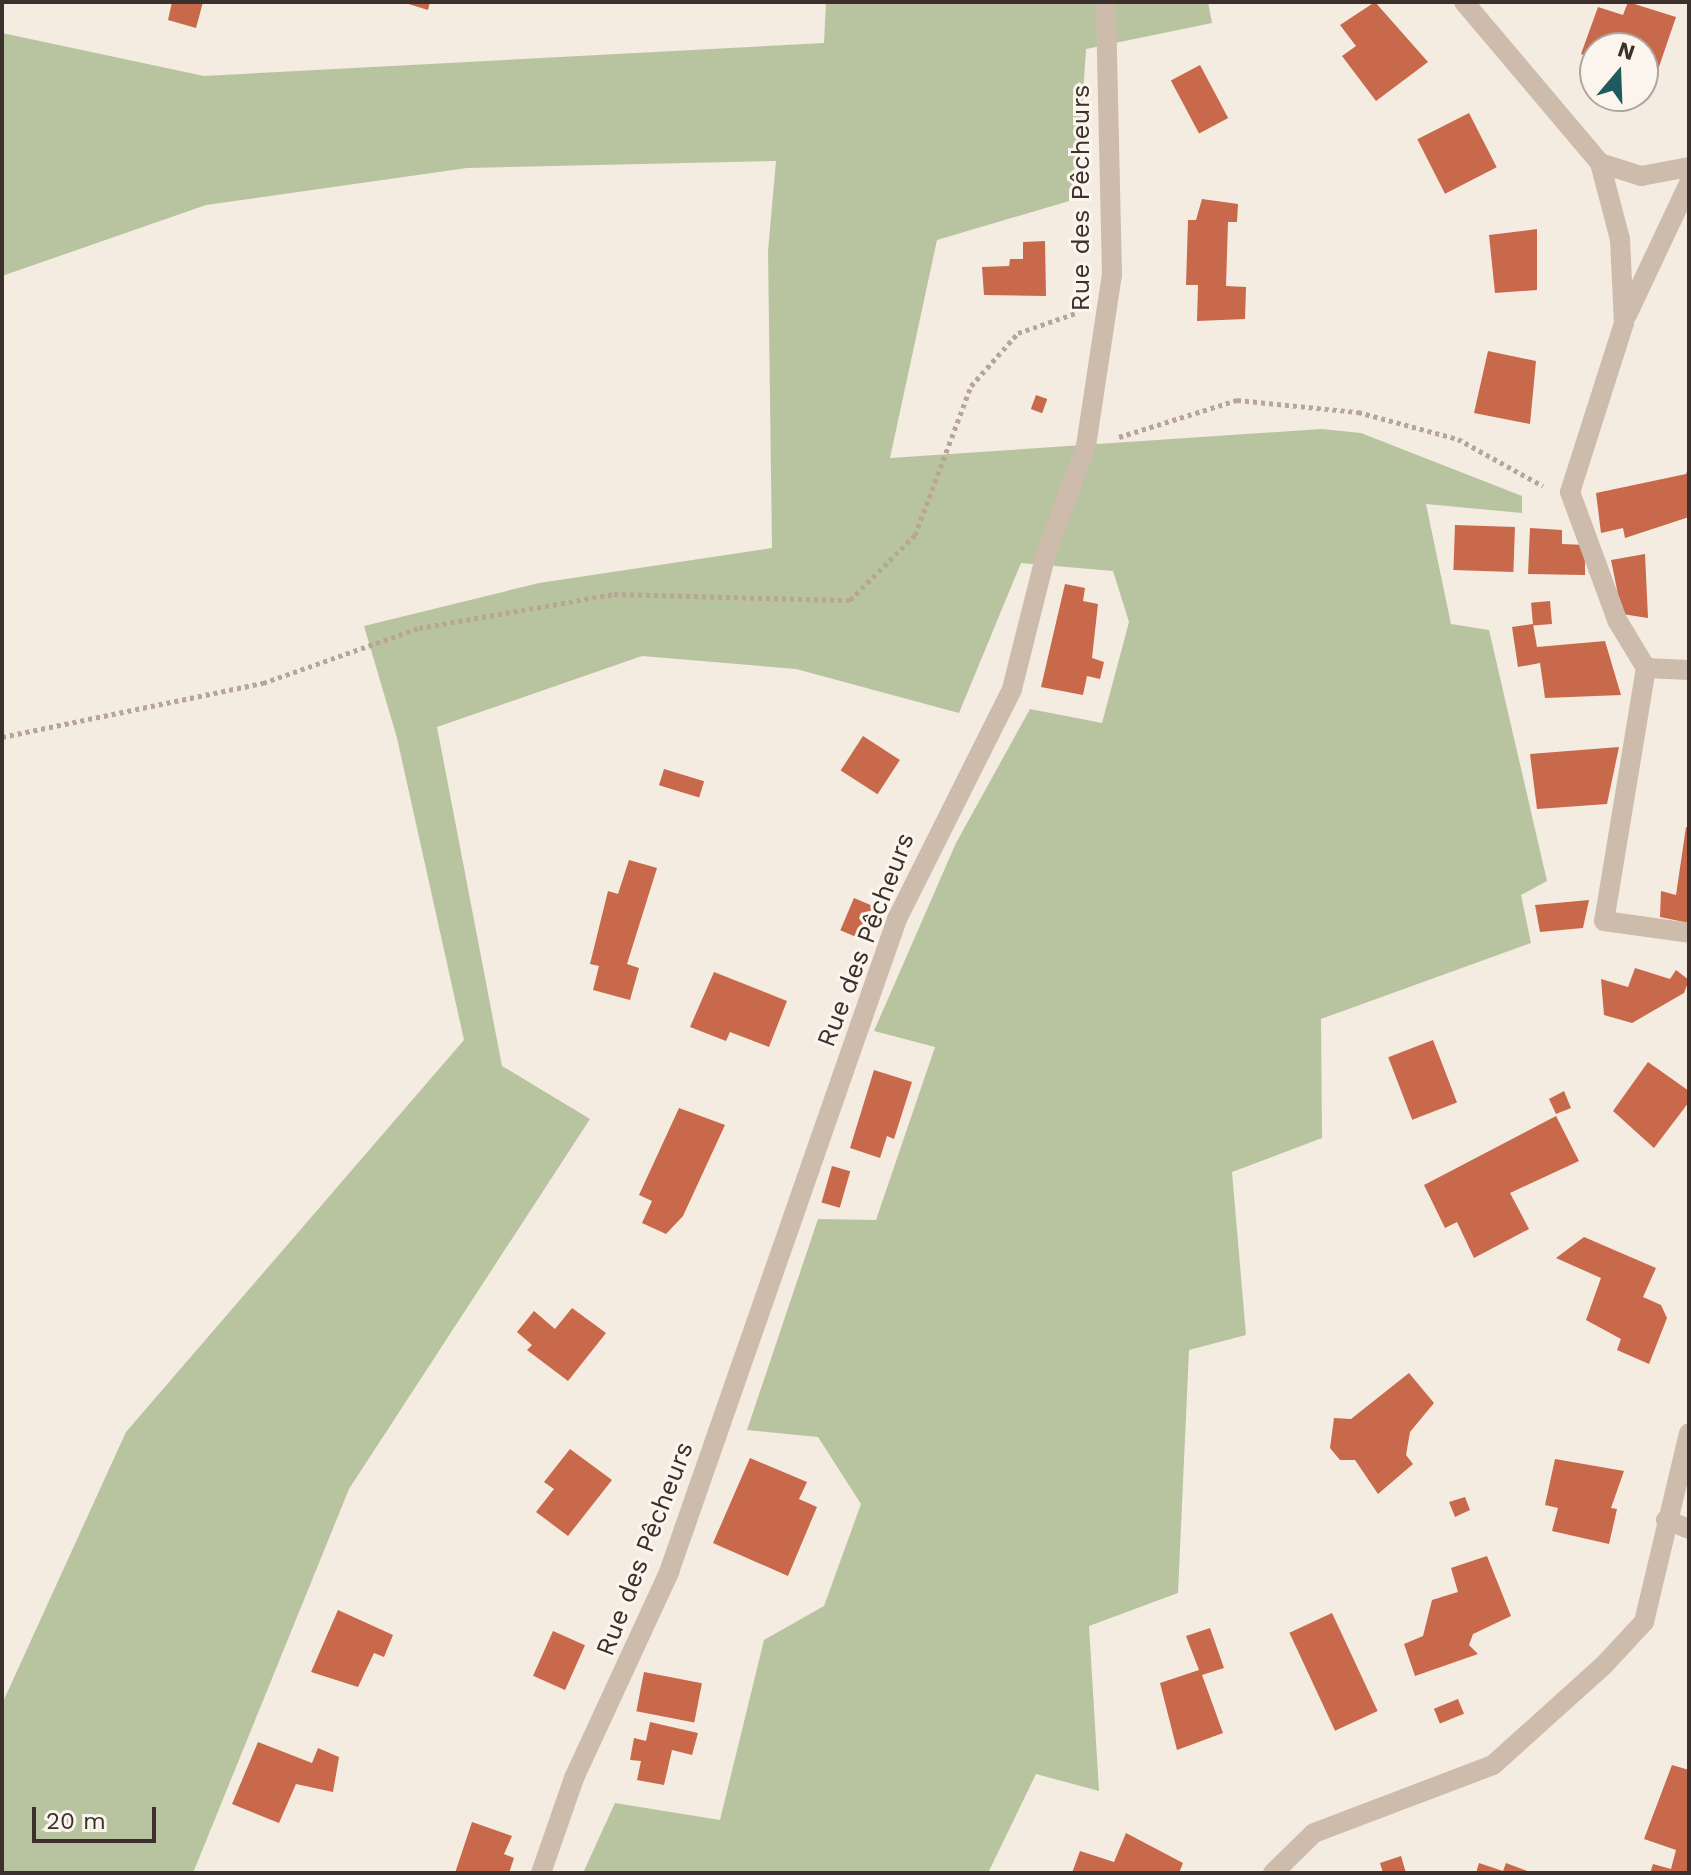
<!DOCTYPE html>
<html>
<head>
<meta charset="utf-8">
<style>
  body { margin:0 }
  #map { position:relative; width:1691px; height:1875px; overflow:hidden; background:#f4ebe1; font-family:"Work Sans",sans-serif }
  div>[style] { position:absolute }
  .green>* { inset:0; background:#b8c4a0 }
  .building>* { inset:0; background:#c8694b; transform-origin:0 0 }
  .path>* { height:5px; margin-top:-2.5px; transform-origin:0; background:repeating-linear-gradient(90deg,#b9a596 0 4px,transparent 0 8px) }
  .service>* { height:20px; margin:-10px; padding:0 10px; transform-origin:10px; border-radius:10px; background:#cdbbac }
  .minor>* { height:20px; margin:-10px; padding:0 10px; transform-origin:10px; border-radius:10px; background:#cdbbac }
  .tertiary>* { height:20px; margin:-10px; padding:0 10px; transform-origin:10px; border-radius:10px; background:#cdbbac }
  span { translate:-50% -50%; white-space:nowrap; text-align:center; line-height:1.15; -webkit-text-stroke:6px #fbf5ee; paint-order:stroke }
  .street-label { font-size:26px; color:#3b302b }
  .frame { position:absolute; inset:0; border:4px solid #3b302b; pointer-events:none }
  .north { position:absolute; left:1579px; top:32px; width:80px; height:80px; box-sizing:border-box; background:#fbf5ee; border:2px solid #aea6a0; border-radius:50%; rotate:19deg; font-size:22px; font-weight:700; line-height:32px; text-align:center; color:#3b302b }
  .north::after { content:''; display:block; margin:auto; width:28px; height:36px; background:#1f5a5e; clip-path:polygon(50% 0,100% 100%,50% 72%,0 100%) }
  .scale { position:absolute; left:32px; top:1807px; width:124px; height:36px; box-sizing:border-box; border:4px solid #3b302b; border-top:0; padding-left:10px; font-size:24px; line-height:28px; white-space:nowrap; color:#3b302b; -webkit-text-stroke:6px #fbf5ee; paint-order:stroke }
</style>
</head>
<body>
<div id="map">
  <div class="green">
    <i style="clip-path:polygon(826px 2px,1208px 2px,1212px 23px,1086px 49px,1076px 199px,937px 240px,890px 458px,1322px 429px,1361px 433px,1522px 496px,1522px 513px,1426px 504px,1451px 624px,1489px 630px,1547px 881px,1521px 895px,1531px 943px,1321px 1019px,1322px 1138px,1232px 1172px,1246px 1335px,1189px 1350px,1178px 1593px,1089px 1626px,1099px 1791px,1036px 1774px,988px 1873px,583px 1873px,615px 1803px,720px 1820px,764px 1640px,824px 1606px,861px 1504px,818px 1437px,747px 1430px,818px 1219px,876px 1220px,935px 1047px,874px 1031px,956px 843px,1030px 709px,1102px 723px,1129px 622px,1113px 571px,1021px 563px,959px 713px,796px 669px,642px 656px,437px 727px,502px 1066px,590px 1119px,349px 1489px,193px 1873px,2px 1873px,2px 1704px,126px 1432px,464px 1040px,397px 738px,364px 626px,539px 583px,772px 548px,768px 251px,776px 161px,467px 168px,206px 205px,2px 276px,2px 33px,204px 76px,824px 43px)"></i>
  </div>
  <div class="building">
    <i style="clip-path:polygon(172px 2px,203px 2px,196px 28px,168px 20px)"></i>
    <i style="clip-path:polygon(402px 2px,430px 2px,428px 10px)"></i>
    <i style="clip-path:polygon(1375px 2px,1428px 62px,1376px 101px,1342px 56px,1356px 46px,1340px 25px)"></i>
    <i style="clip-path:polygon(1628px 2px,1676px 17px,1648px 99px,1643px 48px,1595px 48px,1595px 59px,1581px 54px,1598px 7px,1623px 15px)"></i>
    <i style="left:1200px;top:65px;width:60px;height:33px;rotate:62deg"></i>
    <i style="left:1469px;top:113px;width:61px;height:58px;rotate:63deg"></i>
    <i style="clip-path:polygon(1202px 199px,1238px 204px,1237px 222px,1228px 222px,1226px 286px,1246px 287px,1245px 319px,1197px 321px,1198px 285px,1186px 285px,1188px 220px,1196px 220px)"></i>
    <i style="clip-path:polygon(1537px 229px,1537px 290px,1495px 293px,1489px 235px)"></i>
    <i style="clip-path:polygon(1045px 241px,1046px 296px,984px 295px,982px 267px,1009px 266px,1010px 259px,1023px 259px,1023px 242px)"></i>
    <i style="clip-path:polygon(1488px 351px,1536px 361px,1530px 424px,1474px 413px)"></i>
    <i style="left:1036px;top:395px;width:12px;height:15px;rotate:20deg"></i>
    <i style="clip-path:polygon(1689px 465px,1689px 517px,1625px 538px,1623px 528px,1601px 533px,1596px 493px,1686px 474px)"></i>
    <i style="left:1455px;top:525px;width:60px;height:45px;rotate:2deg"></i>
    <i style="clip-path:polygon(1530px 528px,1562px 530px,1562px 544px,1585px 545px,1585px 575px,1528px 574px)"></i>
    <i style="clip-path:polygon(1645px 554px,1648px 618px,1622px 614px,1611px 560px)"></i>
    <i style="clip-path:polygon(1065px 584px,1085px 588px,1083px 601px,1098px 604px,1092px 658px,1104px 662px,1100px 679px,1087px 676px,1083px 695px,1041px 687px)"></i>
    <i style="left:1550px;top:601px;width:23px;height:19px;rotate:85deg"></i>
    <i style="clip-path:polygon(1533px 624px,1537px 647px,1605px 641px,1621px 695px,1545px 698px,1540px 663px,1518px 667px,1512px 627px)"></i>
    <i style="left:863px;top:736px;width:44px;height:41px;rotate:33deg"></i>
    <i style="clip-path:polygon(1619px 747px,1607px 804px,1537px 809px,1530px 754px)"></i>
    <i style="left:664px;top:769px;width:42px;height:17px;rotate:17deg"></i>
    <i style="clip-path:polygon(1686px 827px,1689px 828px,1689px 923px,1660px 917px,1661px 891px,1676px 895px)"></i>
    <i style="clip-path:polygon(629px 860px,657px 868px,627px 964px,639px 968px,630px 1000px,593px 990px,599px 966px,590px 964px,608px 891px,618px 894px)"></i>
    <i style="left:854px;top:898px;width:25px;height:35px;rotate:23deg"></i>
    <i style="clip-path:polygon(1589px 900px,1583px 928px,1540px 932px,1535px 905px)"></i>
    <i style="clip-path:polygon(1635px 968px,1670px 979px,1676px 970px,1689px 980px,1684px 993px,1632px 1023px,1604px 1015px,1601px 979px,1628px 987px)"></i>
    <i style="clip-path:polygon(714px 972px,787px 1001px,769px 1047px,730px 1032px,726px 1041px,690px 1027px)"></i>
    <i style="left:1433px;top:1040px;width:67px;height:48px;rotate:69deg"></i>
    <i style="clip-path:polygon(1648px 1062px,1689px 1091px,1689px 1102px,1654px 1148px,1613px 1111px)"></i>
    <i style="clip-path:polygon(874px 1070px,912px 1082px,894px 1139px,887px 1136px,880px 1158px,850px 1148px)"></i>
    <i style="clip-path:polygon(1564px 1091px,1571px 1108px,1556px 1114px,1549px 1099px)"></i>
    <i style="clip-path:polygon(679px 1108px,725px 1125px,683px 1216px,666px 1234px,642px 1223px,652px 1201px,639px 1195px)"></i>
    <i style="clip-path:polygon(1556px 1116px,1579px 1161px,1510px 1193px,1529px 1229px,1474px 1258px,1457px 1222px,1445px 1228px,1424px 1185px)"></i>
    <i style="left:832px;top:1166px;width:19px;height:38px;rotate:16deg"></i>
    <i style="clip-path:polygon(1584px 1237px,1656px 1268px,1643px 1297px,1661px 1305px,1667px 1318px,1649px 1364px,1617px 1350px,1621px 1339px,1586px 1320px,1601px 1278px,1556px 1258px)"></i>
    <i style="clip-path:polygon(572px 1308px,606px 1333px,568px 1381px,527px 1350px,532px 1345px,517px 1332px,534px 1311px,555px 1329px)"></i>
    <i style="clip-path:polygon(1409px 1373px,1434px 1403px,1410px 1432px,1406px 1455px,1413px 1464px,1378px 1494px,1355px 1460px,1340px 1460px,1330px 1448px,1334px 1418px,1351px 1419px)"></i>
    <i style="clip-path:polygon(570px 1449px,612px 1480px,568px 1536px,536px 1512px,554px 1489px,544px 1482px)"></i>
    <i style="clip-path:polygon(750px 1458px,807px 1482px,799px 1499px,817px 1507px,788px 1576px,713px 1543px)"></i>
    <i style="clip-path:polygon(1555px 1459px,1624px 1471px,1611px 1508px,1617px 1509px,1609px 1544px,1552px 1531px,1558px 1508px,1545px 1505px)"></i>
    <i style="clip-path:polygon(1465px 1497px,1470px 1510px,1455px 1517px,1449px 1502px)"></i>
    <i style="clip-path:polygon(1487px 1556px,1511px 1616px,1473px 1634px,1469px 1645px,1478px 1654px,1415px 1676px,1404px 1644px,1423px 1636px,1432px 1600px,1458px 1592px,1451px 1568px)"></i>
    <i style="clip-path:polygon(338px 1610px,393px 1635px,384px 1657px,374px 1653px,358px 1687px,311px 1672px)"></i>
    <i style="left:1332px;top:1613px;width:108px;height:47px;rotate:65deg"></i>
    <i style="clip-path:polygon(1210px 1628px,1224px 1668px,1202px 1675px,1223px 1733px,1177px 1750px,1160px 1683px,1199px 1670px,1186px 1636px)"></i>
    <i style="left:553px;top:1631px;width:35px;height:49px;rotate:24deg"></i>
    <i style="left:644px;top:1672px;width:59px;height:40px;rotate:11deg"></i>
    <i style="left:1458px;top:1699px;width:16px;height:26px;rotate:68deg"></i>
    <i style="clip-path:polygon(650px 1722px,698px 1733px,692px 1755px,672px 1750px,664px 1785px,637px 1780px,641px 1761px,630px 1760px,634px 1738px,646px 1741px)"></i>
    <i style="clip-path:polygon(258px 1742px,312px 1763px,318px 1748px,339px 1757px,333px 1792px,296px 1784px,279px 1823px,232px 1804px)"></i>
    <i style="clip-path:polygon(1672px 1765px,1689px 1770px,1689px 1873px,1650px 1873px,1653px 1864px,1671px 1869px,1676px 1850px,1644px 1839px)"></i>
    <i style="clip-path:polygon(472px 1822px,512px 1836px,504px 1854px,514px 1858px,509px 1873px,455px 1873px)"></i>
    <i style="clip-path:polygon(1126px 1833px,1183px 1863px,1179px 1873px,1072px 1873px,1080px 1851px,1114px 1862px)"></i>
    <i style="clip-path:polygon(1401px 1856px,1406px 1873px,1383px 1873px,1380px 1863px)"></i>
    <i style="clip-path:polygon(1479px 1863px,1503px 1871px,1506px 1863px,1533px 1873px,1476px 1873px)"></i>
  </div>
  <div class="path">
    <i style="left:1119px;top:437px;width:124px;rotate:-17.4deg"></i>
    <i style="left:1237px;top:400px;width:122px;rotate:5.7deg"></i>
    <i style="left:1358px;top:412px;width:104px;rotate:15.1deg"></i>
    <i style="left:1458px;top:439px;width:97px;rotate:28.9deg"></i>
    <i style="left:2px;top:737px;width:267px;rotate:-11.7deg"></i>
    <i style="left:263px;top:683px;width:165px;rotate:-19.4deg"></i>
    <i style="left:419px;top:628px;width:198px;rotate:-9.9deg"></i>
    <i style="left:614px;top:594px;width:236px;rotate:1.5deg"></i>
    <i style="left:850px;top:600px;width:92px;rotate:-45deg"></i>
    <i style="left:915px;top:535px;width:159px;rotate:-69.4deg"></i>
    <i style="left:971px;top:386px;width:71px;rotate:-48.4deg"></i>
    <i style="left:1018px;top:333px;width:61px;rotate:-19deg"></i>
  </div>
  <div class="service">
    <i style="left:1646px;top:668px;width:256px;rotate:99.4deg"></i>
    <i style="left:1604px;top:921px;width:86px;rotate:8deg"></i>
  </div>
  <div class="minor">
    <i style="left:1464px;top:2px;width:211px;rotate:49.8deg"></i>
    <i style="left:1600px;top:163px;width:43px;rotate:17.6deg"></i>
    <i style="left:1641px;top:176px;width:49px;rotate:-10.6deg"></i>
    <i style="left:1600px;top:163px;width:79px;rotate:75.3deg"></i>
    <i style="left:1620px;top:239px;width:84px;rotate:87.3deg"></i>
    <i style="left:1624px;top:323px;width:177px;rotate:107.7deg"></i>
    <i style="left:1570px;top:492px;width:136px;rotate:69.8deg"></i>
    <i style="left:1617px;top:620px;width:56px;rotate:58.9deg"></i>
    <i style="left:1646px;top:668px;width:43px;rotate:2.7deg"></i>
    <i style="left:1627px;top:315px;width:146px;rotate:-64.8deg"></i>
    <i style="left:1666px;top:1520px;width:25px;rotate:21deg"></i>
    <i style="left:1273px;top:1873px;width:57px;rotate:-44.3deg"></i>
    <i style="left:1314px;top:1833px;width:191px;rotate:-20.8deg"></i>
    <i style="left:1493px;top:1765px;width:149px;rotate:-42deg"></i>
    <i style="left:1604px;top:1665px;width:59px;rotate:-47.1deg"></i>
    <i style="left:1644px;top:1622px;width:194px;rotate:-76.6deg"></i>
  </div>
  <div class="tertiary">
    <i style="left:541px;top:1873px;width:101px;rotate:-70.8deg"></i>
    <i style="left:574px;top:1778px;width:227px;rotate:-65.2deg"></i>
    <i style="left:669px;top:1572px;width:692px;rotate:-70.75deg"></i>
    <i style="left:897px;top:919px;width:257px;rotate:-63.4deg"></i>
    <i style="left:1012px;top:689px;width:139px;rotate:-75.9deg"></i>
    <i style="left:1046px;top:554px;width:115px;rotate:-69.7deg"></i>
    <i style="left:1086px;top:446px;width:173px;rotate:-81.4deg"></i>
    <i style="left:1112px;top:275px;width:273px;rotate:-91.3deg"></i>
  </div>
  <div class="street-label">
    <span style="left:1081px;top:198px;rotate:-90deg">Rue des Pêcheurs</span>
    <span style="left:866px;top:940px;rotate:-69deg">Rue des Pêcheurs</span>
    <span style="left:645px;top:1549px;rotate:-69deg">Rue des Pêcheurs</span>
  </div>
  <div class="frame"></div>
  <div class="north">N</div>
  <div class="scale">20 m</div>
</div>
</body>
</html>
